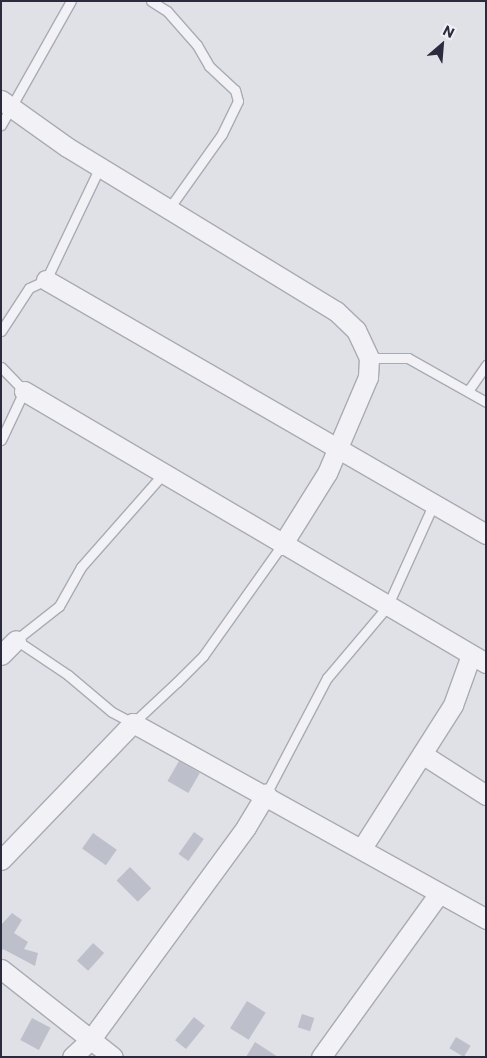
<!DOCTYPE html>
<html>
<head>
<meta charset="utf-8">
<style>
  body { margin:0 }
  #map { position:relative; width:487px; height:1058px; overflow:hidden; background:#e0e1e7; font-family:Commissioner,sans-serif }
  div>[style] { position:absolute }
  .building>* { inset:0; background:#bdbfca; transform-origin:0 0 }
  .roads { filter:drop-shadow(1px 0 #a9abb4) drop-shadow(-1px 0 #a9abb4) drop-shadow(0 1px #a9abb4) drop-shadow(0 -1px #a9abb4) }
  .lane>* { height:9px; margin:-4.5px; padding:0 4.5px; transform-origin:4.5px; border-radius:4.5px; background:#f2f2f6 }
  .street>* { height:19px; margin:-9.5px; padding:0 9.5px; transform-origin:9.5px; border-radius:9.5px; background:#f2f2f6 }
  span { translate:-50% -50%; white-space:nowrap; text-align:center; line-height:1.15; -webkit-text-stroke:4.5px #eff0f5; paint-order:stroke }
  .frame { position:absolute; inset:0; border:2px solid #2a2c3d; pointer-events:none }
  .north { position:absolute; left:417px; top:20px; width:50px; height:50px; -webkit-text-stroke:4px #eff0f5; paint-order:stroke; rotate:27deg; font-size:14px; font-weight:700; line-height:20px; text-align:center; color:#2a2c3d }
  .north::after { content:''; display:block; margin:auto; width:18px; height:22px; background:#2a2c3d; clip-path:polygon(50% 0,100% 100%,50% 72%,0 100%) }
</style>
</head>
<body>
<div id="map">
  <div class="building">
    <i style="left:179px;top:761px;width:24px;height:23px;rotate:30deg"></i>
    <i style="left:194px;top:832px;width:12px;height:27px;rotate:35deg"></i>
    <i style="left:93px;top:833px;width:29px;height:19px;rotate:35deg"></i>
    <i style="left:130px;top:867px;width:30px;height:19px;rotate:45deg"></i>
    <i style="clip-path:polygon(12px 913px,22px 920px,14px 933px,28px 942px,24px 949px,38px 953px,35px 966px,3px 949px,1px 952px,1px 925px)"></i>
    <i style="left:93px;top:943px;width:15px;height:24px;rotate:42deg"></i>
    <i style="left:247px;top:1001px;width:22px;height:32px;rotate:32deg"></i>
    <i style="left:302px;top:1014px;width:13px;height:14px;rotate:18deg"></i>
    <i style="left:194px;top:1017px;width:14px;height:30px;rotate:39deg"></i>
    <i style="left:32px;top:1018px;width:21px;height:25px;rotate:28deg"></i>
    <i style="left:456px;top:1037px;width:17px;height:13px;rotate:31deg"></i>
    <i style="clip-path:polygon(255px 1042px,278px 1057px,246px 1057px)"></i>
  </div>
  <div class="roads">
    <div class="lane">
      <i style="left:151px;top:1px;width:19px;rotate:32deg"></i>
      <i style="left:167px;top:11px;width:45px;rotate:48.6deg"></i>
      <i style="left:197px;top:45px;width:24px;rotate:60deg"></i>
      <i style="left:209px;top:66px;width:35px;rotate:43deg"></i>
      <i style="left:235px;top:90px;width:11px;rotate:75deg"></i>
      <i style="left:238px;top:101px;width:37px;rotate:116deg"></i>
      <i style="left:222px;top:134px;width:90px;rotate:125.5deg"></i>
      <i style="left:1px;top:125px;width:142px;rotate:-60.6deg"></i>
      <i style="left:1px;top:331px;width:51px;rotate:-56.9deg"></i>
      <i style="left:29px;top:288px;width:19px;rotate:-25deg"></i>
      <i style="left:46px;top:280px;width:125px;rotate:-64.5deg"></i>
      <i style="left:369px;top:358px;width:39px"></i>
      <i style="left:408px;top:358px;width:90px;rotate:29.4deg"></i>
      <i style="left:1px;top:367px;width:33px;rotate:46deg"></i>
      <i style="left:24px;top:391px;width:54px;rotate:115.1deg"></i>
      <i style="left:468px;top:391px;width:32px;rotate:-55deg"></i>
      <i style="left:163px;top:474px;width:124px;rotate:131.4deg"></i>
      <i style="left:81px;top:567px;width:45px;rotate:119.4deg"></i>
      <i style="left:59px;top:606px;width:55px;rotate:141.7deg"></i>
      <i style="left:16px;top:640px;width:63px;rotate:33.9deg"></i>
      <i style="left:68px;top:675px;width:57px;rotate:40.1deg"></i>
      <i style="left:112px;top:712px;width:24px;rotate:28deg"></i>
      <i style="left:133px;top:723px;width:60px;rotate:-43deg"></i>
      <i style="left:177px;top:682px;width:37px;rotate:-45deg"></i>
      <i style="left:203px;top:656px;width:136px;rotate:-54.6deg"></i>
      <i style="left:266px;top:794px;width:131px;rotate:-62.3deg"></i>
      <i style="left:327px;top:678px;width:93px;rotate:-49.8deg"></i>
      <i style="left:387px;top:607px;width:114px;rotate:-65.7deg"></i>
    </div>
    <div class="street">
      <i style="left:1px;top:100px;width:81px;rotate:35.5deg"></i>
      <i style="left:67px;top:147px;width:315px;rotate:31.4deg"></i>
      <i style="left:336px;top:311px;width:28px;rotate:44deg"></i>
      <i style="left:356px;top:330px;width:31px;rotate:65deg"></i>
      <i style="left:369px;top:358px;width:19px;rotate:93deg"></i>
      <i style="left:368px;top:377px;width:104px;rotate:113.1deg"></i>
      <i style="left:327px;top:473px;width:85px;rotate:122deg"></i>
      <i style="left:46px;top:280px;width:508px;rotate:30deg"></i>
      <i style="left:24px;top:391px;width:536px;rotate:30.49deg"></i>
      <i style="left:1px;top:655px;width:21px;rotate:-45deg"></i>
      <i style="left:422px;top:754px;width:76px;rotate:32.6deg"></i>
      <i style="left:362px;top:848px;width:169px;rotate:-57.5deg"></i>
      <i style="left:453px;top:705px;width:53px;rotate:-70.2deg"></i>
      <i style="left:1px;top:860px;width:190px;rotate:-46.1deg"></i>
      <i style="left:133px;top:723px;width:404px;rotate:29deg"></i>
      <i style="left:1px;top:969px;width:142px;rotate:38.2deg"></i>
      <i style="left:72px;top:1057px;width:26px;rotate:-43deg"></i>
      <i style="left:91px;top:1039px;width:263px;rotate:-53.8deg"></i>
      <i style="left:246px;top:827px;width:39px;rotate:-59deg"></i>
      <i style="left:321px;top:1057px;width:200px;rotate:-54.2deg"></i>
    </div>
  </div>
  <div class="frame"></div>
  <div class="north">N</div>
</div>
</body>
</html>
